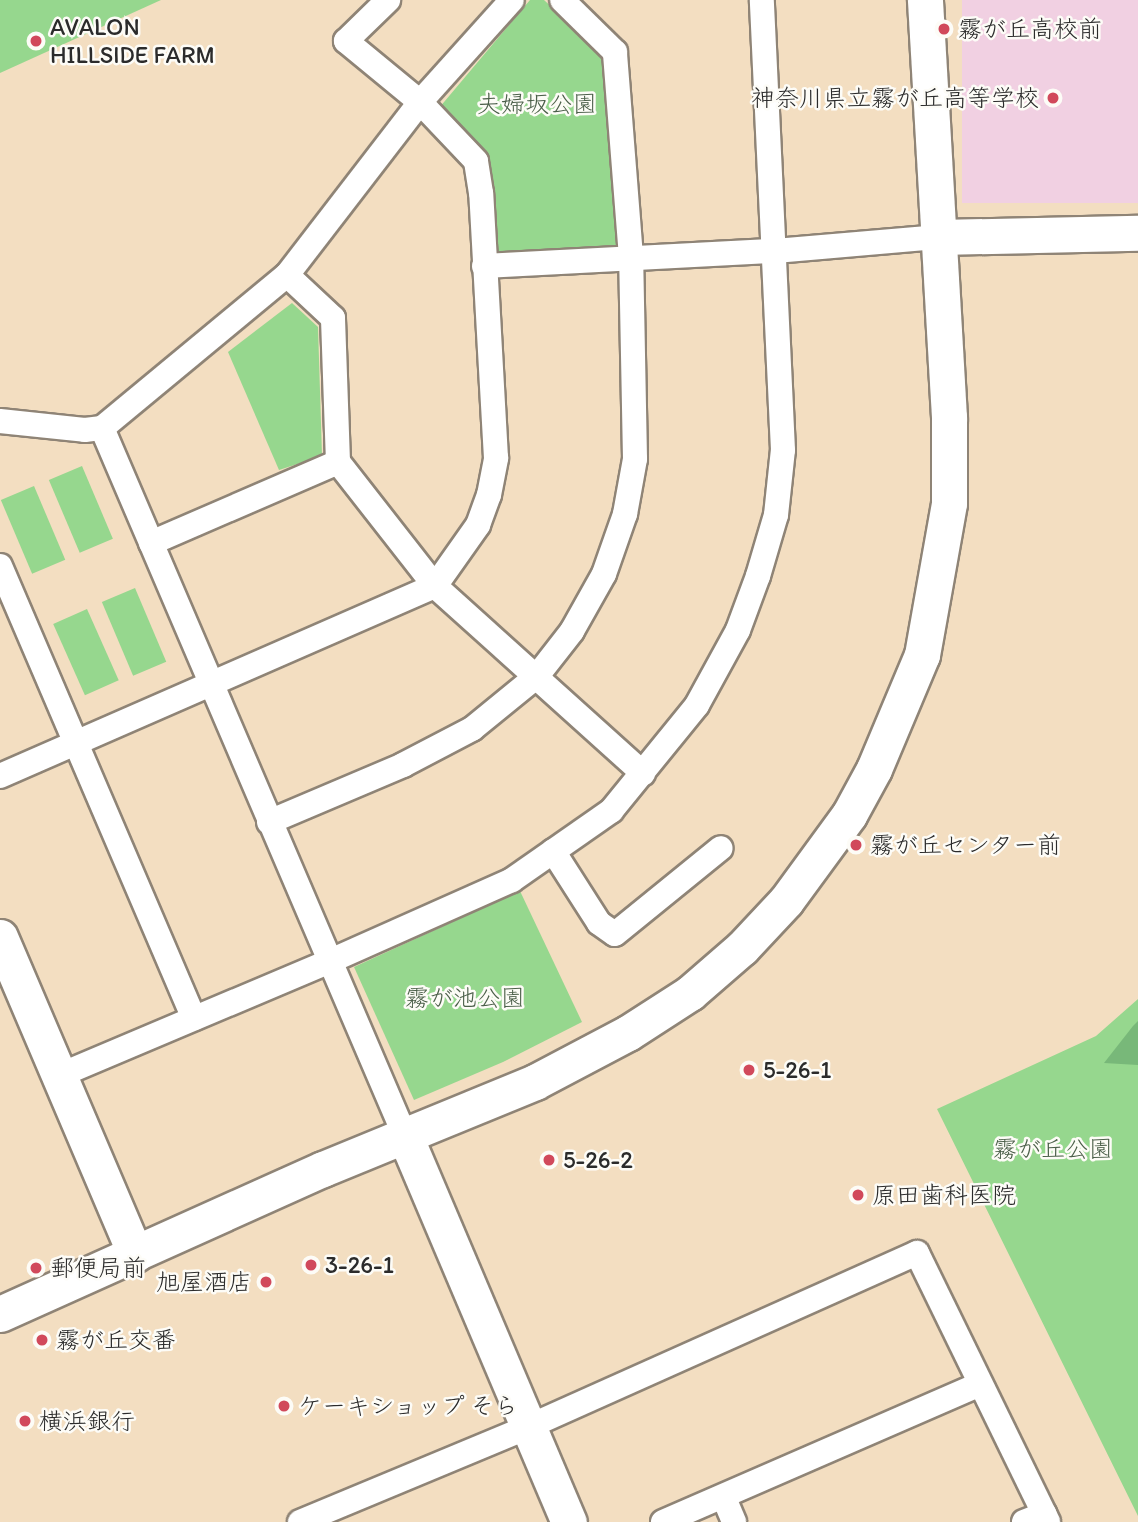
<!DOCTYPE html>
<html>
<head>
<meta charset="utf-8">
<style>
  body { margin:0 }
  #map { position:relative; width:1138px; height:1522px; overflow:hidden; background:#f3dec1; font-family:Itim,"Klee One",sans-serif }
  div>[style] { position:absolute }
  .built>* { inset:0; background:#f1d0e2; transform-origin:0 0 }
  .green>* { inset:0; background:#96d78e; transform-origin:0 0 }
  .forest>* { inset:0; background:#78b879 }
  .roads { filter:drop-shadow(2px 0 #8f8476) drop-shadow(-2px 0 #8f8476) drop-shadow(0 2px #8f8476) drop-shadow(0 -2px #8f8476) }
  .street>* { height:24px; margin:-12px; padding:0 12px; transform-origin:12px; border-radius:12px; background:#fff }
  .secondary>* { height:35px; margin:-17.5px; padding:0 17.5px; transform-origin:17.5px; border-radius:17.5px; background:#fff }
  .dots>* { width:19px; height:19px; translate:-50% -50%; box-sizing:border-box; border:4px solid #fdfcf7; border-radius:50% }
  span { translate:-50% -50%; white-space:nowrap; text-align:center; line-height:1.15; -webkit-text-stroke:5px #fdfcf7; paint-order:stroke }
  .poi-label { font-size:24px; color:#2b2b2b }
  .left { translate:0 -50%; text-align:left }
  .right { translate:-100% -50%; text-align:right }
  .park-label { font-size:24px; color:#4b5f49 }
</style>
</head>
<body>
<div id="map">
  <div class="built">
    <i style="left:962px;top:0;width:176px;height:203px"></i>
  </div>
  <div class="green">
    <i style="clip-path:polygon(0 0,161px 0,0 73px)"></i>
    <i style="clip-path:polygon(530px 0,544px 0,606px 58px,621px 249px,495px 258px,485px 155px,439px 108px)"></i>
    <i style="clip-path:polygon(292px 303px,318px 327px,322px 456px,279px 470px,228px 352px)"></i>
    <i style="left:82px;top:466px;width:79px;height:36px;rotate:67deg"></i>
    <i style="left:34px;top:486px;width:80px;height:36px;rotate:67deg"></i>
    <i style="left:135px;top:588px;width:80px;height:36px;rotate:67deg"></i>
    <i style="left:87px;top:609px;width:78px;height:37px;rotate:66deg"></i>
    <i style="clip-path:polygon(520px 891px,582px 1022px,503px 1062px,414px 1100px,354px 967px)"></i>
    <i style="clip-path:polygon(1138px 999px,1138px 1516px,937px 1109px,1096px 1036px)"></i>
  </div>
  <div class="forest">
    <i style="clip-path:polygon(1138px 1021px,1138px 1065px,1104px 1063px,1133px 1026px)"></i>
  </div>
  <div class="roads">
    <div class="street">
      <i style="left:484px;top:266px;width:291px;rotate:-3deg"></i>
      <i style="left:775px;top:251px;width:165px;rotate:-4.9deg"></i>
      <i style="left:0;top:421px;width:85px;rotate:6deg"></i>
      <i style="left:85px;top:430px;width:17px;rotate:-7deg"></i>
      <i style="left:102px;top:428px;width:240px;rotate:-39.6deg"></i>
      <i style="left:287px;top:275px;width:218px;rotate:-52.4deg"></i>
      <i style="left:420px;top:102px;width:137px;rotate:-48deg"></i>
      <i style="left:102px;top:428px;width:770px;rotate:66.83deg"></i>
      <i style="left:338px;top:462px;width:157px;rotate:52deg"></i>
      <i style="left:435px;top:586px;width:280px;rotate:42deg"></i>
      <i style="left:151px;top:543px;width:204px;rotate:-23.4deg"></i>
      <i style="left:338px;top:462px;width:144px;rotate:-92deg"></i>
      <i style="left:333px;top:318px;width:63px;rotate:-136.9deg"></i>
      <i style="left:0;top:566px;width:492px;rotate:66.8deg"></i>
      <i style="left:0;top:776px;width:475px;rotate:-23.6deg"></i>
      <i style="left:435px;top:586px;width:75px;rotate:-54.8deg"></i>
      <i style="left:478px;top:525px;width:32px;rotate:-70deg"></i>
      <i style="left:489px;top:495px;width:38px;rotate:-79deg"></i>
      <i style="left:496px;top:458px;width:265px;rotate:-93.2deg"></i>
      <i style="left:481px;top:193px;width:32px;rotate:-99deg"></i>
      <i style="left:476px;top:161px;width:81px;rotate:-133.5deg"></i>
      <i style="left:420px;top:102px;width:96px;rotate:-140.5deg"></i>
      <i style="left:346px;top:41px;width:59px;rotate:-44.3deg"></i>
      <i style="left:269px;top:822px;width:146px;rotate:-23deg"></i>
      <i style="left:403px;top:765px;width:78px;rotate:-27.6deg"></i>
      <i style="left:472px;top:729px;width:84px;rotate:-39.2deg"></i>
      <i style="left:537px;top:676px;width:57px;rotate:-52.1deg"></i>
      <i style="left:572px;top:631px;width:65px;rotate:-60.7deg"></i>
      <i style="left:604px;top:574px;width:64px;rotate:-70.7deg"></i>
      <i style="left:625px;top:514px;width:56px;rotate:-79.7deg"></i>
      <i style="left:635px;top:459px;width:202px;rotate:-91.1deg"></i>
      <i style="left:631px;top:257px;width:206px;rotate:-94.5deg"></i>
      <i style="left:615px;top:52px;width:74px;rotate:-135.5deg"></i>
      <i style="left:553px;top:851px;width:85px;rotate:57.4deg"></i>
      <i style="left:599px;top:923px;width:19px;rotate:35deg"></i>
      <i style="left:615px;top:934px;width:136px;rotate:-39.1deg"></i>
      <i style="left:58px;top:1076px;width:293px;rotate:-22.9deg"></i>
      <i style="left:328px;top:962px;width:201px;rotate:-24deg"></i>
      <i style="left:512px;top:880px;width:121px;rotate:-34.9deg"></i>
      <i style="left:611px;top:811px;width:136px;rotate:-50.9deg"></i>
      <i style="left:697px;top:705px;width:85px;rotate:-61.3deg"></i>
      <i style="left:738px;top:630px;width:58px;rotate:-69.7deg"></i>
      <i style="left:758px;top:576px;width:64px;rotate:-73.6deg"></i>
      <i style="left:776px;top:515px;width:65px;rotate:-83.9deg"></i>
      <i style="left:783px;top:450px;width:450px;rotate:-92.7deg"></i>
      <i style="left:724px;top:1498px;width:26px;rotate:67deg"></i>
      <i style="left:300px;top:1522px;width:247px;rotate:-22.6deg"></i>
      <i style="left:528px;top:1427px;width:426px;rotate:-24.1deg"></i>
      <i style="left:917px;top:1253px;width:299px;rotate:64deg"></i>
      <i style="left:663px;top:1522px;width:346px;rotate:-23.5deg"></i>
      <i style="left:1024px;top:1522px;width:22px;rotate:-22deg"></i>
    </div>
    <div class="secondary">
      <i style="left:939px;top:237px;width:199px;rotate:-1.2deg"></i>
      <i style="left:0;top:937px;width:345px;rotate:66.9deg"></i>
      <i style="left:405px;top:1136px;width:419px;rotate:67deg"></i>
      <i style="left:0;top:1314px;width:354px;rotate:-24.2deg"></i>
      <i style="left:323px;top:1169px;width:229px;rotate:-22.3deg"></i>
      <i style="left:535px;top:1082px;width:105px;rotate:-27.8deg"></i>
      <i style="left:628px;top:1033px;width:74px;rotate:-32.8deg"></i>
      <i style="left:690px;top:993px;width:69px;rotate:-40.9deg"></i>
      <i style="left:742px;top:948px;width:64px;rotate:-46.9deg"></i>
      <i style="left:786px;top:901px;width:107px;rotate:-53.8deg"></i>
      <i style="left:849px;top:815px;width:52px;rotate:-61.5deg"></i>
      <i style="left:874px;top:769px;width:124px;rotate:-67.2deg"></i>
      <i style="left:922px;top:655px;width:154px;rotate:-79.9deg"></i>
      <i style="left:949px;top:503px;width:86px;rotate:-90deg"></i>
      <i style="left:949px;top:417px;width:418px;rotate:-93.3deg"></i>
    </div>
  </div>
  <div class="dots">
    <i style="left:944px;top:29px;background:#d1495b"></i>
    <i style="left:36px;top:41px;background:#d1495b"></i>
    <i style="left:1053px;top:98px;background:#d1495b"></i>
    <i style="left:856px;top:845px;background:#d1495b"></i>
    <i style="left:749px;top:1070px;background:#d1495b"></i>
    <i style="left:549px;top:1160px;background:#d1495b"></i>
    <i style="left:858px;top:1195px;background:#d1495b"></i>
    <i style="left:311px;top:1265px;background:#d1495b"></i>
    <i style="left:36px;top:1268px;background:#d1495b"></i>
    <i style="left:266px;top:1282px;background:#d1495b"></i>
    <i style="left:42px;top:1340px;background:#d1495b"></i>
    <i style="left:284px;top:1406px;background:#d1495b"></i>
    <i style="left:25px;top:1421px;background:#d1495b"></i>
  </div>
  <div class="poi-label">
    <span class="left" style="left:50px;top:41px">AVALON<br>HILLSIDE FARM</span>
    <span class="left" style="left:958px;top:29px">霧が丘高校前</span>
    <span class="right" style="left:1039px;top:98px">神奈川県立霧が丘高等学校</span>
    <span class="left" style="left:870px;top:845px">霧が丘センター前</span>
    <span class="left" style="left:763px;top:1070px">5-26-1</span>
    <span class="left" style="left:563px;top:1160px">5-26-2</span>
    <span class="left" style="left:872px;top:1195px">原田歯科医院</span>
    <span class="left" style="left:325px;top:1265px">3-26-1</span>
    <span class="left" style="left:50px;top:1268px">郵便局前</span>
    <span class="right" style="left:252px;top:1282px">旭屋酒店</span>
    <span class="left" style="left:56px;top:1340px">霧が丘交番</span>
    <span class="left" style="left:298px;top:1406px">ケーキショップ そら</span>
    <span class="left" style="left:39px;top:1421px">横浜銀行</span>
  </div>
  <div class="park-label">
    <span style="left:537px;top:104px">夫婦坂公園</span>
    <span style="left:465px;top:998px">霧が池公園</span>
    <span style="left:1053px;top:1149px">霧が丘公園</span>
  </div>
</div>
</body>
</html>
